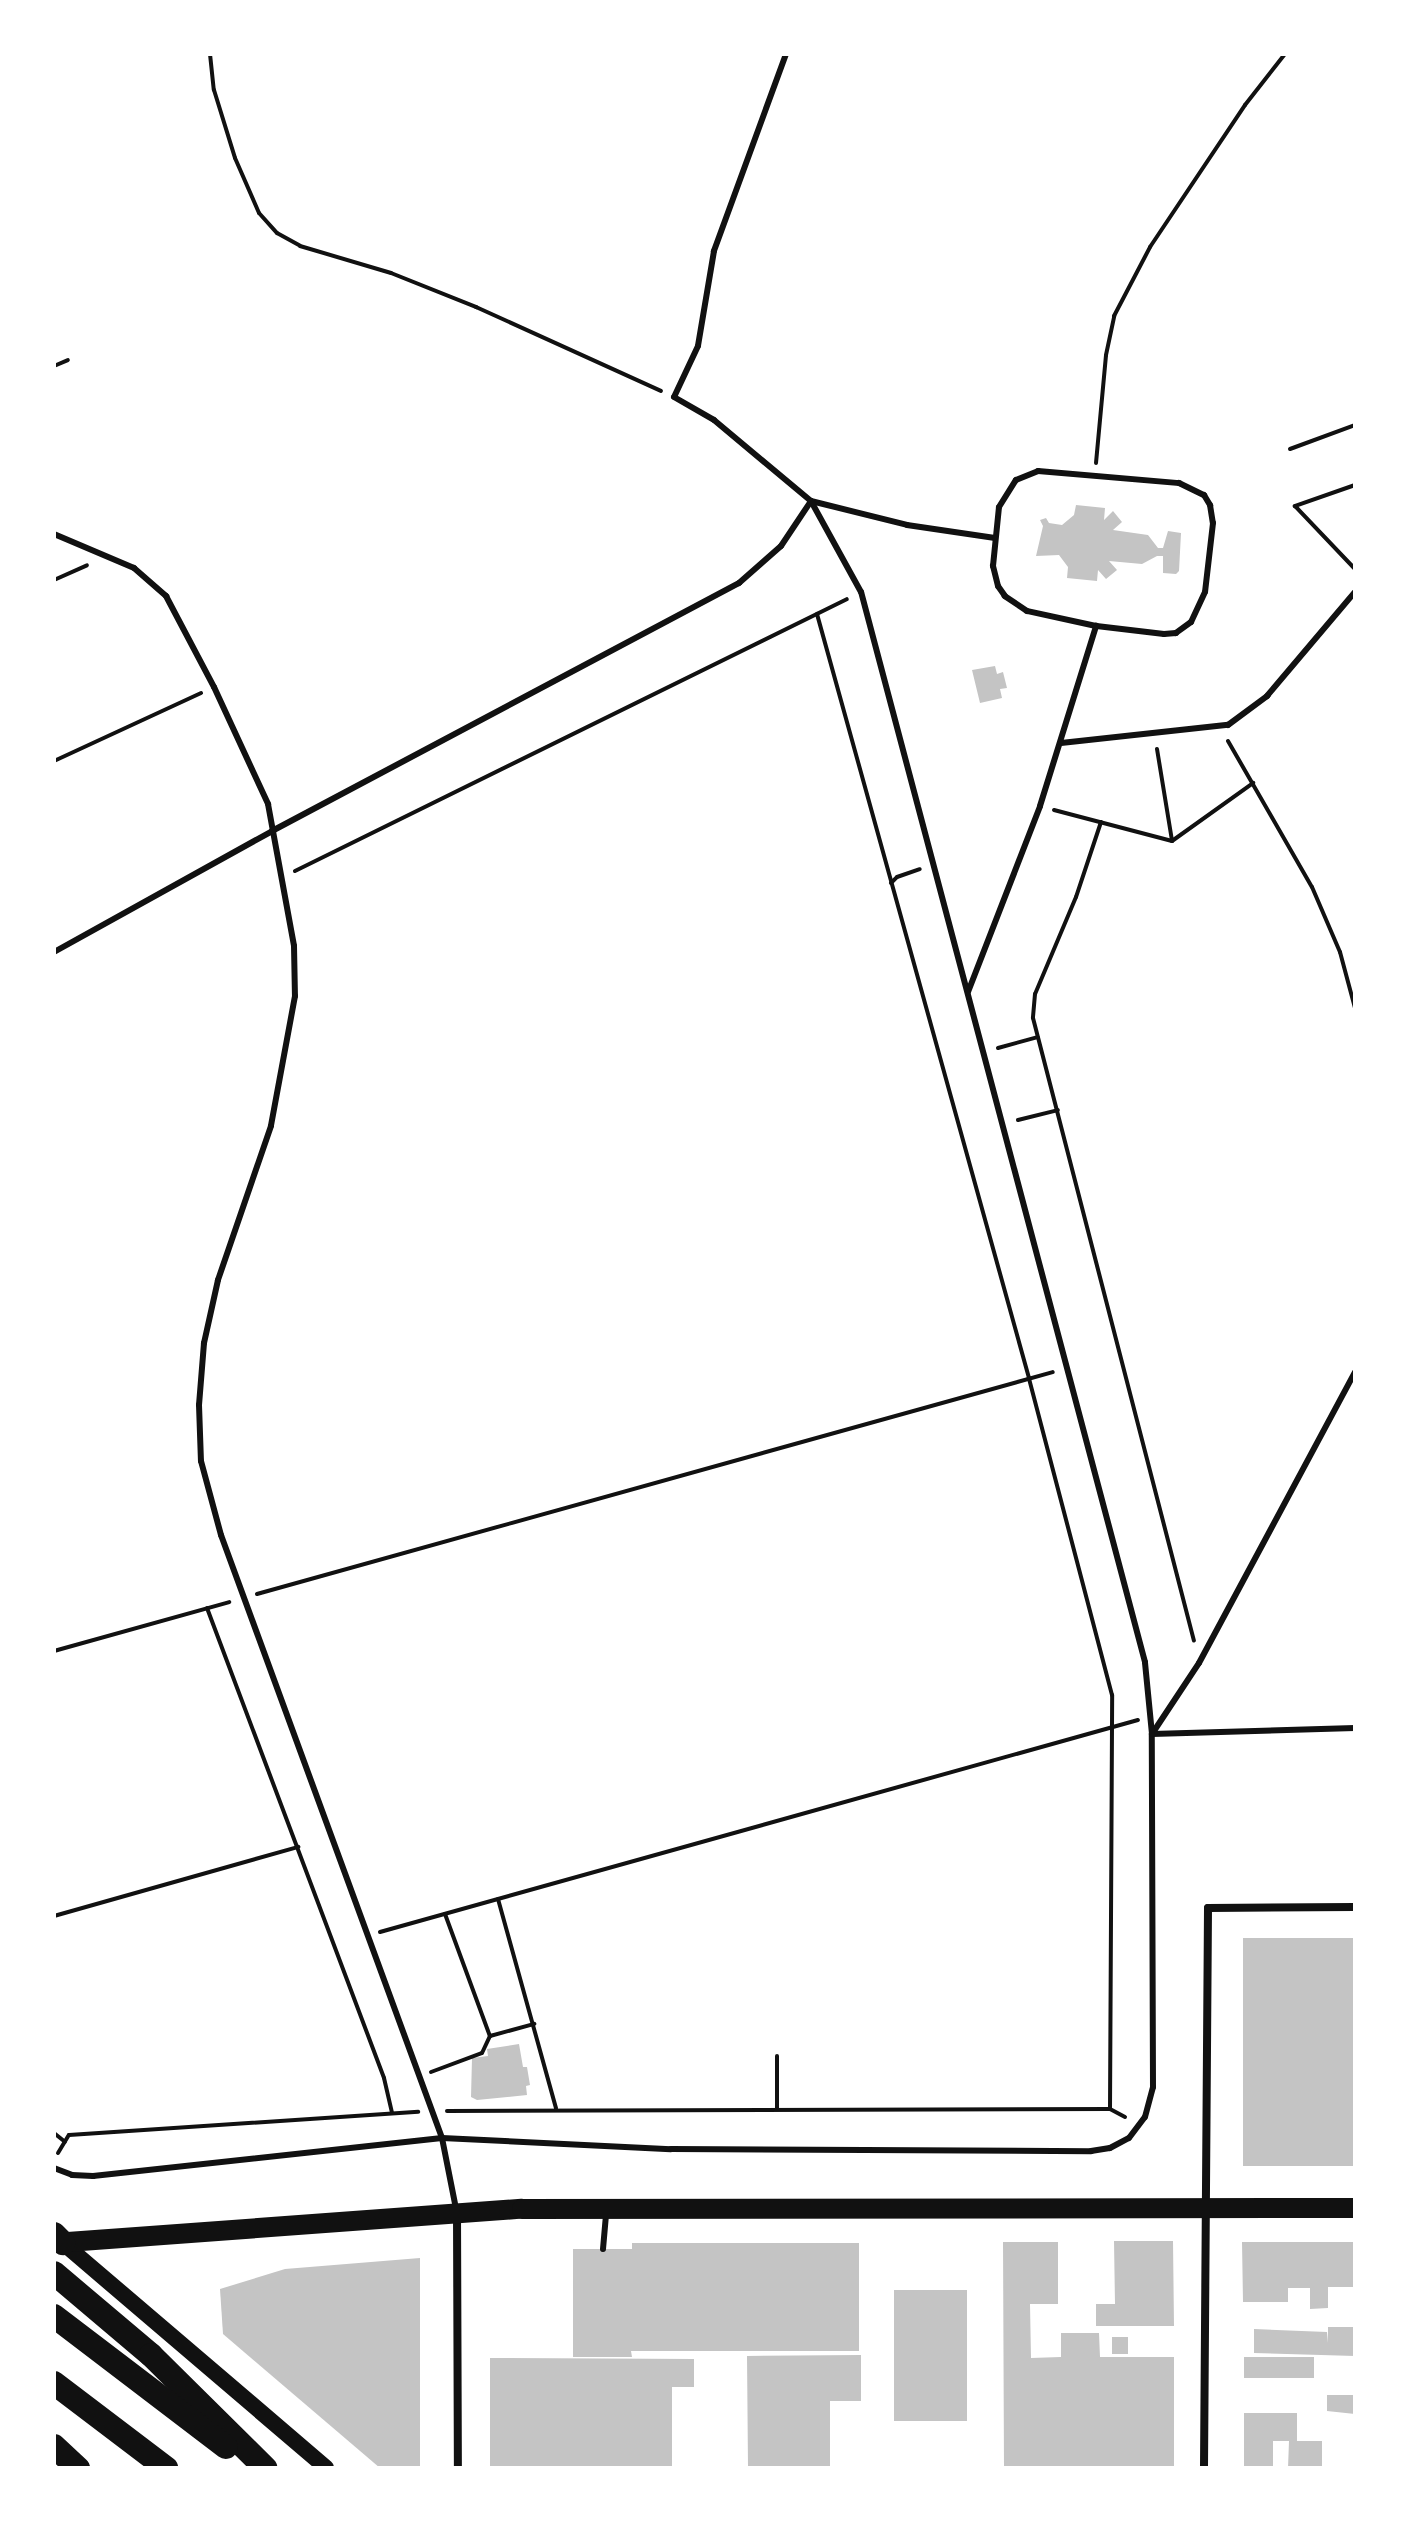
<!DOCTYPE html>
<html>
<head>
<meta charset="utf-8">
<style>
  body { margin:0 }
  #map { position:relative; width:1409px; height:2522px; overflow:hidden; background:#fff; font-family:Mulish,sans-serif }
  div>[style] { position:absolute }
  .building>* { inset:0; background:#c4c4c4; transform-origin:0 0 }
  .path>* { height:4px; margin:-2px; padding:0 2px; transform-origin:2px; border-radius:2px; background:#111 }
  .service>* { height:6px; margin:-3px; padding:0 3px; transform-origin:3px; border-radius:3px; background:#111 }
  .minor>* { height:8px; margin:-4px; padding:0 4px; transform-origin:4px; border-radius:4px; background:#111 }
  .secondary>* { height:16px; margin:-8px; padding:0 8px; transform-origin:8px; border-radius:8px; background:#111 }
  .primary>* { height:20px; margin:-10px; padding:0 10px; transform-origin:10px; border-radius:10px; background:#111 }
  .motorway>* { height:24px; margin:-12px; padding:0 12px; transform-origin:12px; border-radius:12px; background:#111 }
  span { translate:-50% -50%; white-space:nowrap; text-align:center; line-height:1.15; -webkit-text-stroke:7px #fff; paint-order:stroke }
  .frame { position:absolute; inset:0; border:56px solid #fff; pointer-events:none }
</style>
</head>
<body>
<div id="map">
  <div class="building">
    <i style="clip-path:polygon(1076px 505px,1105px 508px,1104px 520px,1113px 511px,1122px 522px,1113px 530px,1148px 535px,1158px 548px,1163px 548px,1168px 531px,1181px 533px,1179px 571px,1176px 574px,1163px 573px,1163px 556px,1157px 556px,1142px 564px,1109px 561px,1117px 570px,1106px 579px,1098px 570px,1097px 581px,1067px 578px,1068px 567px,1059px 555px,1036px 556px,1043px 526px,1040px 520px,1046px 518px,1049px 523px,1062px 525px,1074px 515px)"></i>
    <i style="clip-path:polygon(995px 666px,997px 674px,1003px 672px,1007px 688px,1000px 689px,1002px 698px,980px 703px,972px 670px)"></i>
    <i style="left:1355px;top:1938px;width:228px;height:112px;rotate:90deg"></i>
    <i style="clip-path:polygon(519px 2044px,523px 2067px,527px 2067px,530px 2085px,526px 2086px,527px 2095px,477px 2100px,471px 2097px,472px 2058px,488px 2056px,487px 2049px)"></i>
    <i style="clip-path:polygon(1114px 2241px,1173px 2241px,1174px 2326px,1096px 2326px,1096px 2304px,1115px 2304px)"></i>
    <i style="clip-path:polygon(1003px 2242px,1058px 2242px,1058px 2304px,1030px 2304px,1031px 2358px,1061px 2357px,1061px 2333px,1099px 2333px,1100px 2357px,1174px 2357px,1174px 2468px,1004px 2468px)"></i>
    <i style="clip-path:polygon(1242px 2242px,1355px 2242px,1355px 2287px,1328px 2287px,1328px 2308px,1310px 2309px,1310px 2288px,1288px 2288px,1288px 2302px,1243px 2302px)"></i>
    <i style="clip-path:polygon(632px 2243px,859px 2243px,859px 2351px,631px 2351px,632px 2357px,573px 2357px,573px 2249px,632px 2249px)"></i>
    <i style="clip-path:polygon(420px 2258px,420px 2468px,380px 2468px,223px 2334px,220px 2289px,285px 2269px)"></i>
    <i style="left:967px;top:2290px;width:131px;height:73px;rotate:90deg"></i>
    <i style="clip-path:polygon(1328px 2327px,1355px 2327px,1355px 2356px,1254px 2353px,1254px 2329px,1327px 2332px,1328px 2343px)"></i>
    <i style="left:1128px;top:2337px;width:17px;height:16px;rotate:90deg"></i>
    <i style="clip-path:polygon(861px 2355px,861px 2401px,830px 2401px,830px 2468px,748px 2468px,747px 2356px)"></i>
    <i style="left:1244px;top:2357px;width:70px;height:21px"></i>
    <i style="clip-path:polygon(490px 2358px,694px 2359px,694px 2387px,672px 2387px,672px 2468px,490px 2468px)"></i>
    <i style="clip-path:polygon(1327px 2395px,1355px 2395px,1355px 2414px,1327px 2411px)"></i>
    <i style="clip-path:polygon(1244px 2413px,1297px 2413px,1297px 2441px,1322px 2441px,1322px 2468px,1288px 2468px,1289px 2441px,1273px 2441px,1273px 2468px,1244px 2468px)"></i>
  </div>
  <div class="path">
    <i style="left:210px;top:54px;width:36px;rotate:84deg"></i>
    <i style="left:214px;top:90px;width:71px;rotate:72.8deg"></i>
    <i style="left:235px;top:158px;width:60px;rotate:66.4deg"></i>
    <i style="left:259px;top:213px;width:27px;rotate:48deg"></i>
    <i style="left:277px;top:233px;width:26px;rotate:29deg"></i>
    <i style="left:300px;top:246px;width:95px;rotate:16.5deg"></i>
    <i style="left:391px;top:273px;width:92px;rotate:21.8deg"></i>
    <i style="left:476px;top:307px;width:203px;rotate:24.4deg"></i>
    <i style="left:54px;top:366px;width:15px;rotate:-23deg"></i>
    <i style="left:1290px;top:449px;width:69px;rotate:-20.3deg"></i>
    <i style="left:1096px;top:463px;width:108px;rotate:-84.7deg"></i>
    <i style="left:1106px;top:355px;width:40px;rotate:-78deg"></i>
    <i style="left:1114px;top:316px;width:78px;rotate:-62.4deg"></i>
    <i style="left:1150px;top:247px;width:171px;rotate:-56.2deg"></i>
    <i style="left:1245px;top:105px;width:65px;rotate:-51.9deg"></i>
    <i style="left:1355px;top:485px;width:64px;rotate:160.7deg"></i>
    <i style="left:1295px;top:506px;width:87px;rotate:46.4deg"></i>
    <i style="left:54px;top:580px;width:36px;rotate:-24deg"></i>
    <i style="left:1228px;top:741px;width:168px;rotate:60.1deg"></i>
    <i style="left:1312px;top:887px;width:71px;rotate:66.7deg"></i>
    <i style="left:1340px;top:952px;width:58px;rotate:75deg"></i>
    <i style="left:1157px;top:749px;width:93px;rotate:80.7deg"></i>
    <i style="left:54px;top:761px;width:162px;rotate:-24.8deg"></i>
    <i style="left:1054px;top:810px;width:122px;rotate:14.7deg"></i>
    <i style="left:1172px;top:841px;width:100px;rotate:-35.6deg"></i>
    <i style="left:1101px;top:822px;width:79px;rotate:108.4deg"></i>
    <i style="left:1076px;top:897px;width:105px;rotate:112.9deg"></i>
    <i style="left:1035px;top:994px;width:24px;rotate:95deg"></i>
    <i style="left:1033px;top:1018px;width:643px;rotate:75.51deg"></i>
    <i style="left:295px;top:871px;width:615px;rotate:-26.23deg"></i>
    <i style="left:891px;top:883px;width:8px;rotate:-45deg"></i>
    <i style="left:897px;top:877px;width:24px;rotate:-19deg"></i>
    <i style="left:998px;top:1048px;width:41px;rotate:-15.4deg"></i>
    <i style="left:1018px;top:1120px;width:41px;rotate:-14deg"></i>
    <i style="left:257px;top:1594px;width:826px;rotate:-15.58deg"></i>
    <i style="left:207px;top:1608px;width:502px;rotate:69.36deg"></i>
    <i style="left:384px;top:2078px;width:35px;rotate:77deg"></i>
    <i style="left:54px;top:1651px;width:182px;rotate:-15.6deg"></i>
    <i style="left:498px;top:1899px;width:217px;rotate:74.5deg"></i>
    <i style="left:445px;top:1914px;width:130px;rotate:69.8deg"></i>
    <i style="left:490px;top:2036px;width:46px;rotate:-15.3deg"></i>
    <i style="left:54px;top:1916px;width:254px;rotate:-15.8deg"></i>
    <i style="left:380px;top:1932px;width:787px;rotate:-15.63deg"></i>
    <i style="left:777px;top:2056px;width:52px;rotate:90deg"></i>
    <i style="left:431px;top:2072px;width:54px;rotate:-20.4deg"></i>
    <i style="left:482px;top:2053px;width:19px;rotate:-65deg"></i>
    <i style="left:1110px;top:2109px;width:17px;rotate:28deg"></i>
    <i style="left:447px;top:2111px;width:663px;rotate:-0.17deg"></i>
    <i style="left:1110px;top:2109px;width:414px;rotate:-89.7deg"></i>
    <i style="left:1112px;top:1695px;width:328px;rotate:-104.7deg"></i>
    <i style="left:1029px;top:1378px;width:793px;rotate:-105.51deg"></i>
    <i style="left:54px;top:2133px;width:14px;rotate:39deg"></i>
    <i style="left:58px;top:2153px;width:21px;rotate:-59deg"></i>
    <i style="left:69px;top:2135px;width:350px;rotate:-3.8deg"></i>
  </div>
  <div class="service">
    <i style="left:786px;top:54px;width:210px;rotate:110.1deg"></i>
    <i style="left:714px;top:251px;width:96px;rotate:99.6deg"></i>
    <i style="left:698px;top:346px;width:56px;rotate:115.2deg"></i>
    <i style="left:674px;top:397px;width:46px;rotate:29.9deg"></i>
    <i style="left:714px;top:420px;width:126px;rotate:39.9deg"></i>
    <i style="left:811px;top:501px;width:99px;rotate:14deg"></i>
    <i style="left:907px;top:525px;width:89px;rotate:8.4deg"></i>
    <i style="left:1038px;top:471px;width:142px;rotate:4.9deg"></i>
    <i style="left:1179px;top:483px;width:28px;rotate:26deg"></i>
    <i style="left:1204px;top:495px;width:12px;rotate:59deg"></i>
    <i style="left:1210px;top:505px;width:18px;rotate:81deg"></i>
    <i style="left:1213px;top:523px;width:69px;rotate:96.6deg"></i>
    <i style="left:1205px;top:592px;width:33px;rotate:115deg"></i>
    <i style="left:1191px;top:622px;width:19px;rotate:144deg"></i>
    <i style="left:1176px;top:633px;width:12px;rotate:175deg"></i>
    <i style="left:1164px;top:634px;width:68px;rotate:-173.3deg"></i>
    <i style="left:1096px;top:626px;width:71px;rotate:-167.7deg"></i>
    <i style="left:1027px;top:611px;width:27px;rotate:-146deg"></i>
    <i style="left:1005px;top:596px;width:12px;rotate:-125deg"></i>
    <i style="left:998px;top:586px;width:21px;rotate:-104deg"></i>
    <i style="left:993px;top:566px;width:59px;rotate:-84.2deg"></i>
    <i style="left:999px;top:507px;width:32px;rotate:-58deg"></i>
    <i style="left:1016px;top:480px;width:24px;rotate:-22deg"></i>
    <i style="left:54px;top:534px;width:87px;rotate:23deg"></i>
    <i style="left:134px;top:568px;width:43px;rotate:41.2deg"></i>
    <i style="left:166px;top:596px;width:103px;rotate:62.2deg"></i>
    <i style="left:214px;top:687px;width:129px;rotate:65.2deg"></i>
    <i style="left:268px;top:804px;width:144px;rotate:79.6deg"></i>
    <i style="left:294px;top:946px;width:50px;rotate:88.9deg"></i>
    <i style="left:295px;top:996px;width:132px;rotate:100.5deg"></i>
    <i style="left:271px;top:1126px;width:163px;rotate:109deg"></i>
    <i style="left:218px;top:1280px;width:65px;rotate:102.5deg"></i>
    <i style="left:204px;top:1343px;width:62px;rotate:94.6deg"></i>
    <i style="left:199px;top:1405px;width:56px;rotate:88deg"></i>
    <i style="left:201px;top:1461px;width:77px;rotate:74.9deg"></i>
    <i style="left:221px;top:1535px;width:642px;rotate:69.87deg"></i>
    <i style="left:442px;top:2138px;width:72px;rotate:78.8deg"></i>
    <i style="left:1061px;top:743px;width:168px;rotate:-6.2deg"></i>
    <i style="left:1228px;top:725px;width:49px;rotate:-36.6deg"></i>
    <i style="left:1267px;top:696px;width:136px;rotate:-49.8deg"></i>
    <i style="left:54px;top:952px;width:249px;rotate:-29deg"></i>
    <i style="left:272px;top:831px;width:529px;rotate:-27.97deg"></i>
    <i style="left:739px;top:583px;width:56px;rotate:-41.4deg"></i>
    <i style="left:781px;top:546px;width:54px;rotate:-56.3deg"></i>
    <i style="left:968px;top:992px;width:199px;rotate:-68.8deg"></i>
    <i style="left:1040px;top:806px;width:189px;rotate:-72.7deg"></i>
    <i style="left:1152px;top:1734px;width:85px;rotate:-56.5deg"></i>
    <i style="left:1199px;top:1663px;width:330px;rotate:-61.8deg"></i>
    <i style="left:1152px;top:1734px;width:203px;rotate:-1.7deg"></i>
    <i style="left:54px;top:2168px;width:19px;rotate:21deg"></i>
    <i style="left:72px;top:2175px;width:21px;rotate:3deg"></i>
    <i style="left:93px;top:2176px;width:351px;rotate:-6.2deg"></i>
    <i style="left:442px;top:2138px;width:229px;rotate:2.8deg"></i>
    <i style="left:671px;top:2149px;width:420px;rotate:0.3deg"></i>
    <i style="left:1091px;top:2151px;width:19px;rotate:-9deg"></i>
    <i style="left:1110px;top:2148px;width:21px;rotate:-28deg"></i>
    <i style="left:1129px;top:2138px;width:26px;rotate:-53deg"></i>
    <i style="left:1145px;top:2117px;width:31px;rotate:-75deg"></i>
    <i style="left:1153px;top:2087px;width:353px;rotate:-90.2deg"></i>
    <i style="left:1152px;top:1734px;width:72px;rotate:-95.6deg"></i>
    <i style="left:1145px;top:1662px;width:1107px;rotate:-104.86deg"></i>
    <i style="left:861px;top:592px;width:104px;rotate:-118.8deg"></i>
    <i style="left:603px;top:2249px;width:36px;rotate:-85deg"></i>
  </div>
  <div class="minor">
    <i style="left:457px;top:2213px;width:255px;rotate:89.8deg"></i>
    <i style="left:1204px;top:2468px;width:560px;rotate:-89.59deg"></i>
    <i style="left:1208px;top:1908px;width:147px;rotate:-0.4deg"></i>
  </div>
  <div class="secondary">
    <i style="left:63px;top:2243px;width:346px;rotate:40.5deg"></i>
  </div>
  <div class="primary">
    <i style="left:54px;top:2243px;width:469px;rotate:-4.2deg"></i>
    <i style="left:522px;top:2209px;width:833px;rotate:-0.07deg"></i>
  </div>
  <div class="motorway">
    <i style="left:54px;top:2234px;width:13px;rotate:45deg"></i>
    <i style="left:54px;top:2273px;width:127px;rotate:40.2deg"></i>
    <i style="left:151px;top:2355px;width:161px;rotate:44.7deg"></i>
    <i style="left:54px;top:2316px;width:216px;rotate:37.3deg"></i>
    <i style="left:54px;top:2383px;width:141px;rotate:37.2deg"></i>
    <i style="left:54px;top:2446px;width:33px;rotate:43deg"></i>
  </div>
  <div class="frame"></div>
</div>
</body>
</html>
